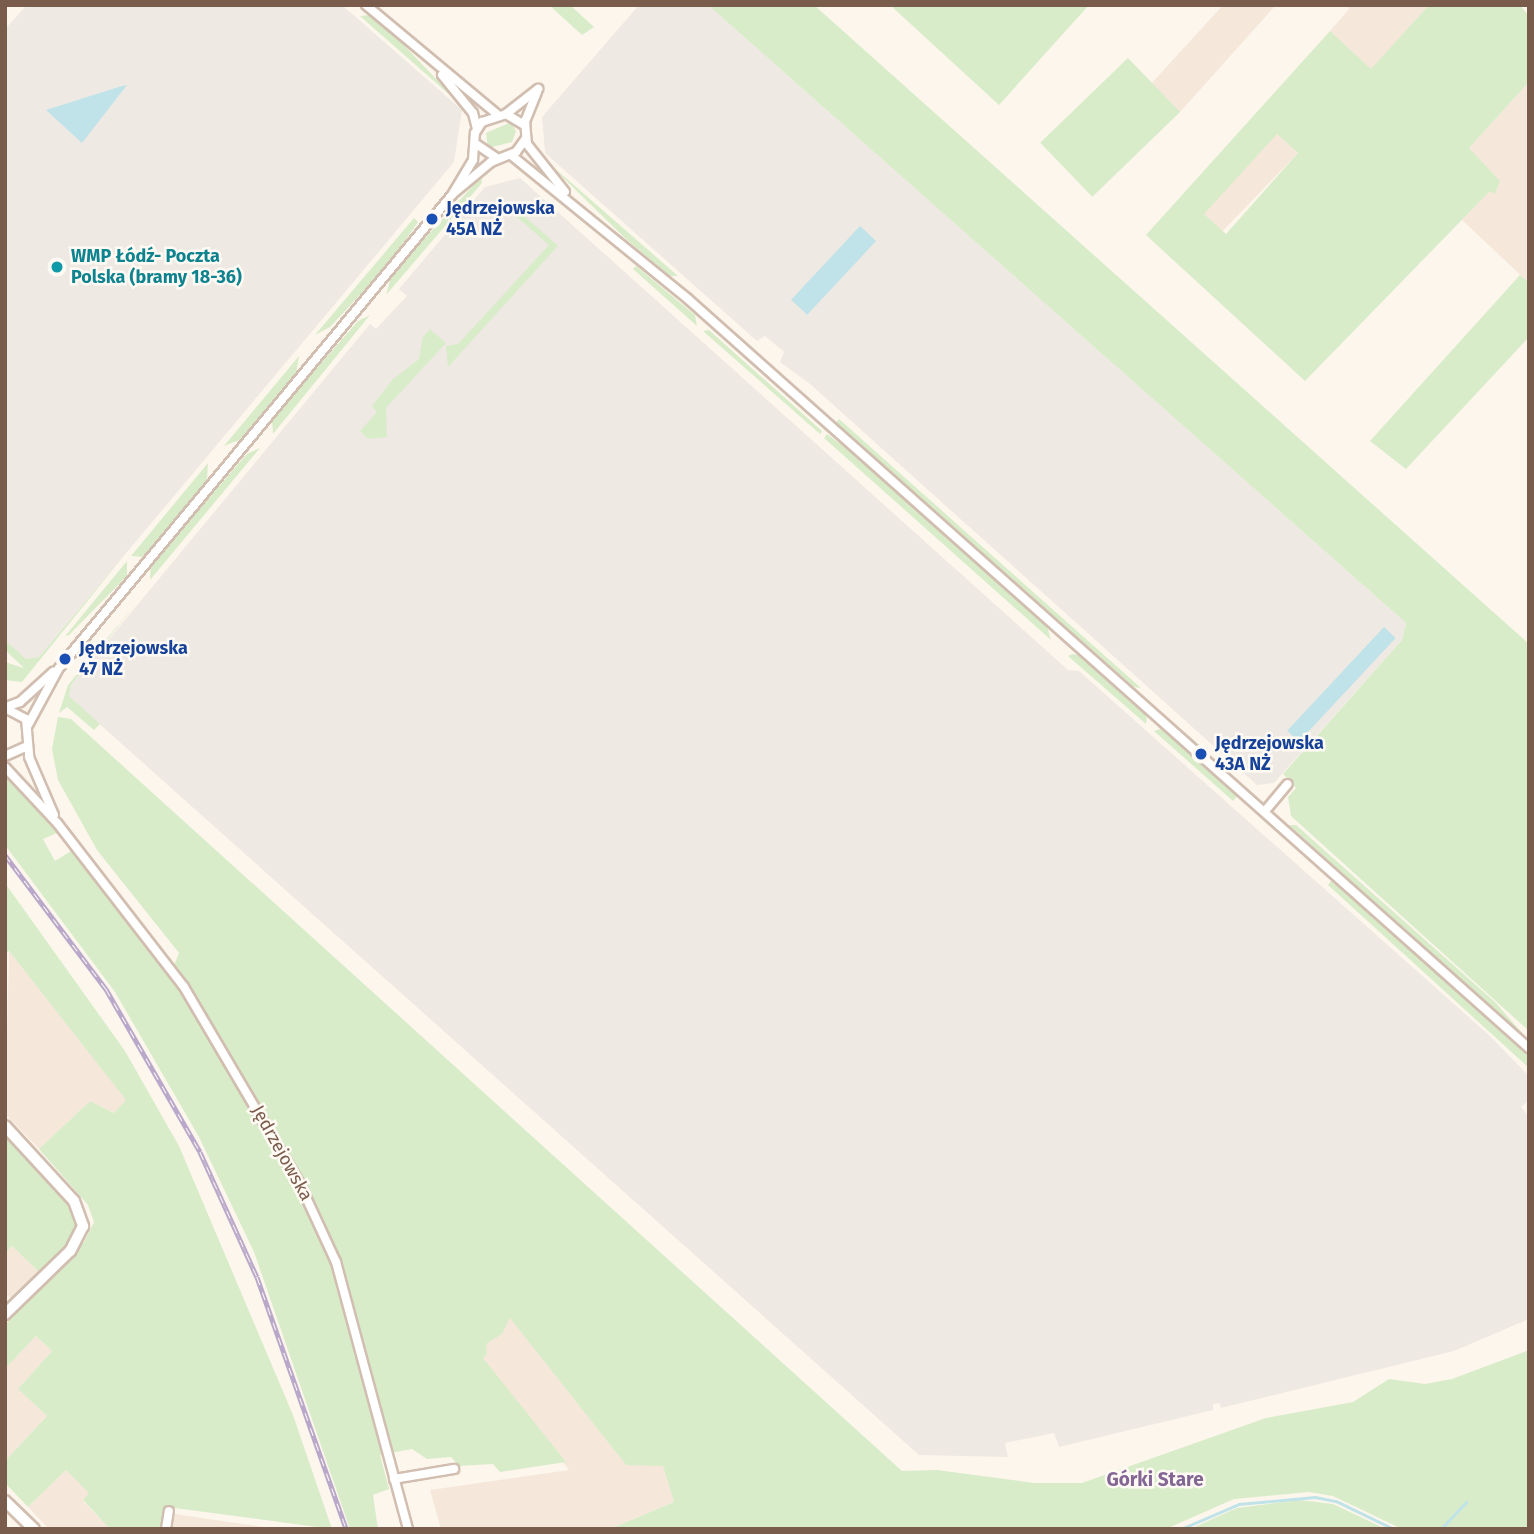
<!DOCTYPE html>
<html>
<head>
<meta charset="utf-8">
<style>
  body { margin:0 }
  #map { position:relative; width:1534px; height:1534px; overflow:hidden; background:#fdf6ec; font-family:"Fira Sans",sans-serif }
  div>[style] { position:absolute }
  .residential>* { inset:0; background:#f5e8da; transform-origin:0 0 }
  .industrial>* { inset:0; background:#efe9e4 }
  .green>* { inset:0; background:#d8ecc9; transform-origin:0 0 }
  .water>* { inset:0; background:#bfe3e8; transform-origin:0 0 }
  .stream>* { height:2.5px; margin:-1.25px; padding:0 1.25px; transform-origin:1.25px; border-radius:1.25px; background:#bfe3e8 }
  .roads { filter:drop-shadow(2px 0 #d1beb0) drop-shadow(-2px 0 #d1beb0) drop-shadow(0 2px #d1beb0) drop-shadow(0 -2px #d1beb0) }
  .minor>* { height:8px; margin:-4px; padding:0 4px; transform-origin:4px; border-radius:4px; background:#fff }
  .tertiary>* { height:10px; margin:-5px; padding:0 5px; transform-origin:5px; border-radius:5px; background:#fff }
  .rail>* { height:5px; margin-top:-2.5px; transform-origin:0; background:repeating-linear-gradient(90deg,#fffaf3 0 8px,#b9a8c9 0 16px); box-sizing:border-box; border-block:2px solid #b9a8c9 }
  .dots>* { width:19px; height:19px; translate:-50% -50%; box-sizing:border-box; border:4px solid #fffaf3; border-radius:50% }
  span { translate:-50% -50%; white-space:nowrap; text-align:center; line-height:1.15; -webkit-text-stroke:5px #fffaf3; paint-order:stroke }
  .transit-label { font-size:18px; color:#164399; font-weight:700 }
  .left { translate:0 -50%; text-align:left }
  .culture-label { font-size:18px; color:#0d838f; font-weight:700 }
  .street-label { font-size:18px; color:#7a5c4d }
  .neighbourhood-label { font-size:19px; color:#846695; font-weight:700 }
  .frame { position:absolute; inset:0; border:7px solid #7a5c4d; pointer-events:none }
</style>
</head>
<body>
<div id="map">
  <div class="residential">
    <i style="clip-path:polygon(1223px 5px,1276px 5px,1180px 112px,1150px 85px)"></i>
    <i style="clip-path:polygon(1346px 5px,1429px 5px,1371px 70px,1330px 31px,1349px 9px)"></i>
    <i style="clip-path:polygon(1529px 82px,1529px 283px,1462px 220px,1499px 181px,1469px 148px)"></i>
    <i style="left:1277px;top:133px;width:29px;height:109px;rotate:44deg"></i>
    <i style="clip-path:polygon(9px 951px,127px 1100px,114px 1113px,90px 1101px,39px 1149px,5px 1114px)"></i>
    <i style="clip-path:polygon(12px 1246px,40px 1273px,11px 1299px,5px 1293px,5px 1253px)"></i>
    <i style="clip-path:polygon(510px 1317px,626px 1465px,663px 1465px,674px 1502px,610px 1529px,441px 1529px,430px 1490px,569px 1470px,482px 1358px,486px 1344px)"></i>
    <i style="clip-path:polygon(36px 1336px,52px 1351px,18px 1389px,47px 1416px,5px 1461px,5px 1369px)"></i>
    <i style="clip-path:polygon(66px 1470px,90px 1493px,83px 1501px,110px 1529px,49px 1529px,28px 1507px)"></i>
    <i style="clip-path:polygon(175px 1514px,236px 1523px,279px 1529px,172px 1529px)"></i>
  </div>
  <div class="industrial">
    <i style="clip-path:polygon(27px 5px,342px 5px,462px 110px,454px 162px,39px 657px,26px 659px,5px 640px,5px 29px)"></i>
    <i style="clip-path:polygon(639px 5px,708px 5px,1406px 623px,1402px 640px,1274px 783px,1257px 785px,810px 384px,780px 362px,784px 352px,765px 336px,757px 341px,545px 153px,542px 117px)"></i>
    <i style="clip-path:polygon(520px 178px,1068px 670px,1079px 671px,1490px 1036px,1529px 1076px,1529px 1100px,1521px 1107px,1529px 1117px,1529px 1319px,1454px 1351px,1221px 1408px,1220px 1403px,1213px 1404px,1213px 1410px,1059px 1447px,1054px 1433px,1005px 1443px,1008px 1457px,919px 1455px,68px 696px,71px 685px,370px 324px,376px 329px,407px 296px,399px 289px,485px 187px)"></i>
  </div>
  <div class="green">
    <i style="clip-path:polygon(549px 5px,570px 5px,594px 27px,582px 35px)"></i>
    <i style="clip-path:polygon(708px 5px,814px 5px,1529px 644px,1529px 1031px,1291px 816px,1288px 797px,1296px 788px,1283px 774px,1402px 640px,1406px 623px)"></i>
    <i style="clip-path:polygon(890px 5px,1089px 5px,999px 105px)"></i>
    <i style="clip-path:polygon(evenodd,1429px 5px,1520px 5px,1529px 16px,1529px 82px,1469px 148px,1500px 181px,1495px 194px,1490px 191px,1305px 381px,1146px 235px,1330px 31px,1371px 69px,1429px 5px,1277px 134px,1298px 153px,1226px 234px,1204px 214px,1277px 134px)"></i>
    <i style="clip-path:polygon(370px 15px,400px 41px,460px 104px,360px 16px)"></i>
    <i style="left:1128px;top:58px;width:75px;height:122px;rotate:46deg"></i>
    <i style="clip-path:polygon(511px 122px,516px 131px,512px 142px,488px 148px,486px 133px)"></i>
    <i style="clip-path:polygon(544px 159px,678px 276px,670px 276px,627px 240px)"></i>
    <i style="clip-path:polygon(481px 177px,482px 183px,386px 295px,392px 274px)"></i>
    <i style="clip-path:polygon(510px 203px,558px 246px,448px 367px,446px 346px,458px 344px,549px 245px,503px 205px)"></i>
    <i style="clip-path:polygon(414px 218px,418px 222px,407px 238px,375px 279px,330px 327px,315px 335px)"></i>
    <i style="clip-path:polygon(636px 266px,695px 315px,697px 326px,633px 269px)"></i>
    <i style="clip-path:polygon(1520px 275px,1529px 283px,1529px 337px,1406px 469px,1370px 441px)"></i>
    <i style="clip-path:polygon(370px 315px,273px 434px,272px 419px,358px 321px)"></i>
    <i style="clip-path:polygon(430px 329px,446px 343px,386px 408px,387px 437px,368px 439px,360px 431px,377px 412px,372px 406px,393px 379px,419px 359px,423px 337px)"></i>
    <i style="clip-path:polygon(709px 330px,822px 431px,820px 434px,703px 331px)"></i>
    <i style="clip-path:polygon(299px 356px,296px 374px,242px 439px,224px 446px)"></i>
    <i style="clip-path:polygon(839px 419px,1141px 688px,1134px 687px,836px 423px)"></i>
    <i style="clip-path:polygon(827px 434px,867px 464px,1046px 623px,1051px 640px,824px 438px)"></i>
    <i style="clip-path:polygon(260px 448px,150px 580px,151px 564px,247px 454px)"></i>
    <i style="clip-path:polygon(208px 463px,207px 480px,143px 557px,131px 556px)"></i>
    <i style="clip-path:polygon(123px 557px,22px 682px,5px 680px,5px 662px,24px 668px,5px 650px,5px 640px,26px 659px,39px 657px)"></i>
    <i style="clip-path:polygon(127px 561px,127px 576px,68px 636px,66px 635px)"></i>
    <i style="clip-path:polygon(135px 605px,71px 685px,69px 696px,100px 724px,94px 730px,67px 707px,59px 713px,68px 685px)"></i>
    <i style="clip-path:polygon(1073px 654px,1082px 656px,1147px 713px,1146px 724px,1068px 656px)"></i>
    <i style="clip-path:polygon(58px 717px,71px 719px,902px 1471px,937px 1470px,1034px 1483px,1082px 1483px,1266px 1418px,1353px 1402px,1389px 1379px,1425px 1384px,1452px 1379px,1529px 1350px,1529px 1529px,1402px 1529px,1333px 1496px,1309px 1492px,1234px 1499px,1166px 1529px,610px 1529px,674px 1502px,663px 1466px,626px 1465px,510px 1318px,502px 1334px,486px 1344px,487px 1354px,483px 1358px,566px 1462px,500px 1472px,493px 1464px,459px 1466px,451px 1457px,427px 1459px,412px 1449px,380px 1455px,389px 1489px,373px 1495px,378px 1529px,350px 1529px,254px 1252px,199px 1137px,115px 992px,5px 845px,5px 774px,57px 833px,43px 839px,55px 861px,71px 851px,170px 976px,179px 953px,97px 850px,58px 780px,52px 749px)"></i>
    <i style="clip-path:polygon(1163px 728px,1239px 794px,1233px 801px,1154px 731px)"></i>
    <i style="clip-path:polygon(1289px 825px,1296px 825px,1495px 1002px,1529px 1041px)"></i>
    <i style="clip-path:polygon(1331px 881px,1490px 1017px,1529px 1056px,1529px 1068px,1328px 885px)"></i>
    <i style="clip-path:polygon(5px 883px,125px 1051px,179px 1146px,293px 1415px,332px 1529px,167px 1507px,163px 1529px,110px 1529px,83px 1500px,89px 1493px,66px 1470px,28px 1507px,5px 1483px,5px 1461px,47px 1416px,18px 1389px,52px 1351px,36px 1336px,5px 1369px,5px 1325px,84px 1242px,94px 1222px,88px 1205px,39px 1149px,90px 1101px,114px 1113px,126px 1100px,9px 951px,5px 954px)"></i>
    <i style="clip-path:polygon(5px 1131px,59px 1190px,77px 1223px,71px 1240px,40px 1273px,12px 1246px,5px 1253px)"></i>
    <i style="clip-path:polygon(1300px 1500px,1333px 1504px,1386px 1529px,1190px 1529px,1237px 1508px)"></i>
  </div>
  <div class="water">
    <i style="clip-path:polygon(127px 85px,82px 143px,46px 110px,122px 86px)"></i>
    <i style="left:860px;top:226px;width:22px;height:101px;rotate:43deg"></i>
    <i style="left:1384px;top:627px;width:16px;height:142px;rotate:43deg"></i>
  </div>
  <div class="stream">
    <i style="left:1181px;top:1529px;width:63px;rotate:-23.3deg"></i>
    <i style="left:1239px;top:1504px;width:76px;rotate:-5.3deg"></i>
    <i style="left:1315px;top:1497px;width:21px;rotate:11deg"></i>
    <i style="left:1336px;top:1501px;width:64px;rotate:25.8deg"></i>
    <i style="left:1441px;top:1529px;width:37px;rotate:-47deg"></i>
  </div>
  <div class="roads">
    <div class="minor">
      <i style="left:366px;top:5px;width:173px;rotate:39.8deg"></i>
      <i style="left:442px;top:75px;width:49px;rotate:50.8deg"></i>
      <i style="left:473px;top:113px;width:16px;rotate:76deg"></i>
      <i style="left:537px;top:92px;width:31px;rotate:112deg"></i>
      <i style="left:525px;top:121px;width:23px;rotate:85deg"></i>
      <i style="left:527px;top:144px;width:61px;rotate:51.6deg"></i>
      <i style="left:506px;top:114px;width:21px;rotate:31deg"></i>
      <i style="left:476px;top:144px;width:25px;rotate:34deg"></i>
      <i style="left:511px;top:155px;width:228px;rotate:39.1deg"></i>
      <i style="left:688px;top:299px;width:1126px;rotate:41.69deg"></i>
      <i style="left:455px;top:192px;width:47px;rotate:-39.8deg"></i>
      <i style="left:491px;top:162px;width:27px;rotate:-22deg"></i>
      <i style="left:516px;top:152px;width:17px;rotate:-54deg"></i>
      <i style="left:6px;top:707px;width:15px;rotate:-20deg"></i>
      <i style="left:20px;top:702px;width:45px;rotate:-42.3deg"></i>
      <i style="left:5px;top:708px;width:24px;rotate:28deg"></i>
      <i style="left:26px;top:719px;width:38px;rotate:85deg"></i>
      <i style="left:29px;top:757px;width:63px;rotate:66.7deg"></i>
      <i style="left:28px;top:725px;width:65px;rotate:-61.5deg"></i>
      <i style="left:59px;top:668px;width:615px;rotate:-50.28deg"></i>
      <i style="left:452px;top:195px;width:41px;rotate:-59deg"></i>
      <i style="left:473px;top:160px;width:27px;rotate:-86deg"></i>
      <i style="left:475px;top:133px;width:13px;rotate:-58deg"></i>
      <i style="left:482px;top:122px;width:25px;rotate:-18deg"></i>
      <i style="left:506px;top:114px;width:41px;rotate:-38deg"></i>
      <i style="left:5px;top:756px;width:24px;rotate:-24deg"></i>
      <i style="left:5px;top:767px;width:78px;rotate:47.1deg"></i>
      <i style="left:58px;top:824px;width:206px;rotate:52.3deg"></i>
      <i style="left:184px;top:987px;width:226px;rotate:59.5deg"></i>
      <i style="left:299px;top:1182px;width:88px;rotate:65.2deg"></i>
      <i style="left:336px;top:1262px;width:277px;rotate:74.9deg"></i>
      <i style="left:1265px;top:811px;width:35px;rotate:-50deg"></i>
      <i style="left:394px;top:1479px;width:61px;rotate:-9.5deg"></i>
      <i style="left:166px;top:1529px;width:18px;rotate:-81deg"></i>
    </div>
    <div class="tertiary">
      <i style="left:5px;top:1126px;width:102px;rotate:47.4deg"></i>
      <i style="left:74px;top:1201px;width:27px;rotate:70deg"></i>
      <i style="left:83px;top:1226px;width:28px;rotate:117deg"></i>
      <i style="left:70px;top:1251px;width:91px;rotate:135.9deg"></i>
      <i style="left:5px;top:1501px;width:40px;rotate:44deg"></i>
    </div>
  </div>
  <div class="rail">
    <i style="left:5px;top:855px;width:168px;rotate:53deg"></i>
    <i style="left:106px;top:989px;width:188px;rotate:60deg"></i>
    <i style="left:200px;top:1152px;width:137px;rotate:65.5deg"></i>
    <i style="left:257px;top:1277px;width:267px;rotate:70.5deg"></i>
  </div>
  <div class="dots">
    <i style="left:432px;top:219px;background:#1a4fb4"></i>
    <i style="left:57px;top:267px;background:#0f9aa8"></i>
    <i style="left:65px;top:659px;background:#1a4fb4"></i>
    <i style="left:1201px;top:754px;background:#1a4fb4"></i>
  </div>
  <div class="transit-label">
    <span class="left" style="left:446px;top:219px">Jędrzejowska<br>45A NŻ</span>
    <span class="left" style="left:79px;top:659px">Jędrzejowska<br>47 NŻ</span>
    <span class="left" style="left:1215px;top:754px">Jędrzejowska<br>43A NŻ</span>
  </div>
  <div class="culture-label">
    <span class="left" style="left:71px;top:267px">WMP Łódź- Poczta<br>Polska (bramy 18-36)</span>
  </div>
  <div class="street-label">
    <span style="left:282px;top:1153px;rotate:61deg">Jędrzejowska</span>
  </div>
  <div class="neighbourhood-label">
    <span style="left:1155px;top:1480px">Górki Stare</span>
  </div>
  <div class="frame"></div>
</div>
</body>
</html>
